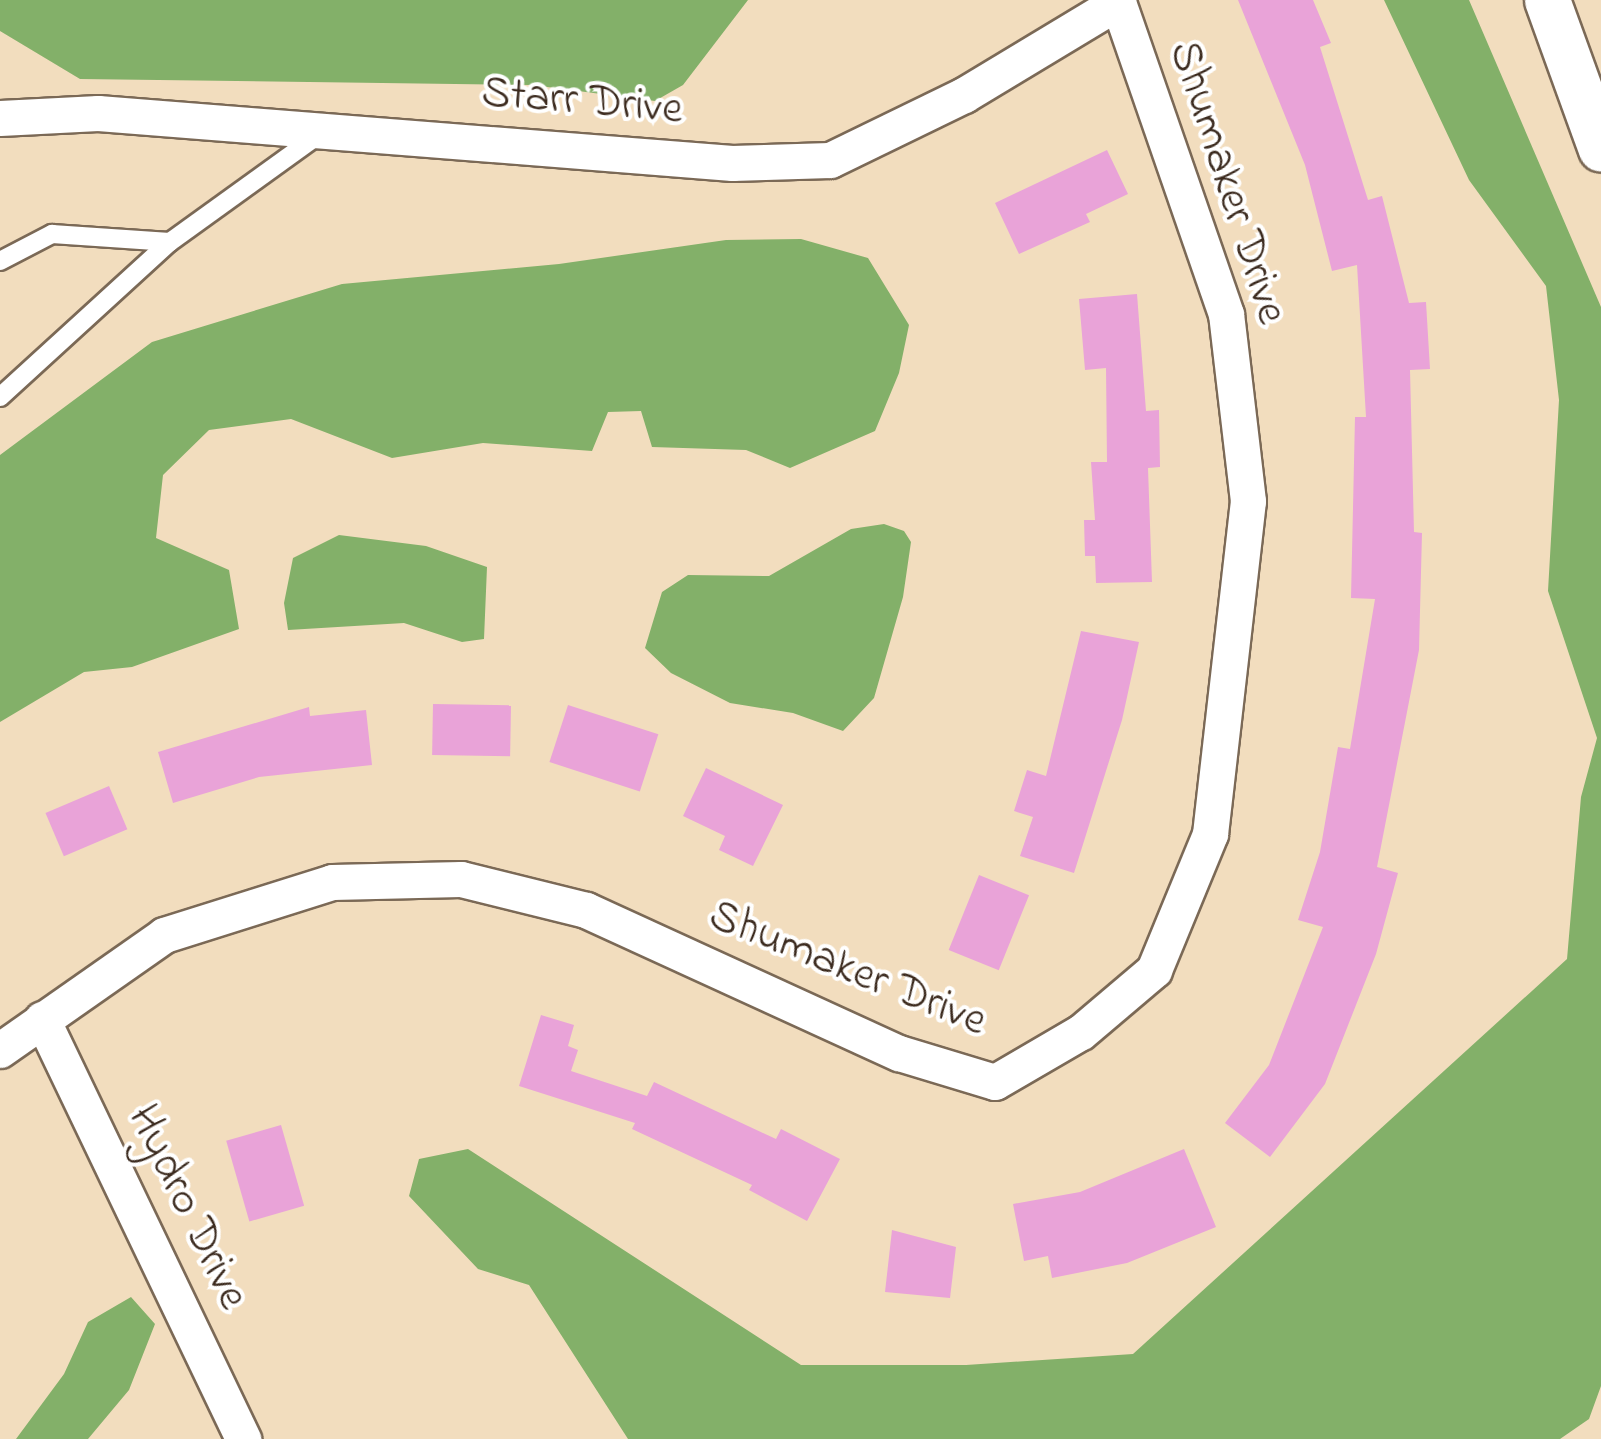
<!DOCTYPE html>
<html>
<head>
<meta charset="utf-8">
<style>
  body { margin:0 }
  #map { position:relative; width:1601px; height:1439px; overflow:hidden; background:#f2ddbe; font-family:"Indie Flower",sans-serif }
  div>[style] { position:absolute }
  .forest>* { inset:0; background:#83b069 }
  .building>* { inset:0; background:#e9a3d8; transform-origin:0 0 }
  .roads { filter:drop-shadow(2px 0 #7b6956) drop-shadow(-2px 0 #7b6956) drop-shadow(0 2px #7b6956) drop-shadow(0 -2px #7b6956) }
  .service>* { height:18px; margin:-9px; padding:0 9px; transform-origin:9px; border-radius:9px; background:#fff }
  .minor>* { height:35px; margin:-17.5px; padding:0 17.5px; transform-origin:17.5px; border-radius:17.5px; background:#fff }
  .tertiary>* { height:45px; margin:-22.5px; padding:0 22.5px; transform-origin:22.5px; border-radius:22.5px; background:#fff }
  span { translate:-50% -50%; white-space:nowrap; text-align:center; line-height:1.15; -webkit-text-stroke:8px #fff; paint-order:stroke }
  .street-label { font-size:45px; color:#3b2a1e }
</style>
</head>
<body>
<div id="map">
  <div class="forest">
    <i style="clip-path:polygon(0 0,748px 0,683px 85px,655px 101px,532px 85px,80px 79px,0 31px)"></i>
    <i style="clip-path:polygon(1384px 0,1469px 0,1601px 307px,1601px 1386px,1589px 1419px,1560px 1439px,628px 1439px,529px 1285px,478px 1269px,409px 1196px,419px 1159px,468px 1149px,801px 1365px,966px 1365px,1133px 1354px,1567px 959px,1581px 797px,1597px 738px,1548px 591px,1559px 400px,1546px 286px,1469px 180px)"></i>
    <i style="clip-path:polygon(801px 239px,868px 258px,909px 325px,899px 373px,875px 431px,790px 468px,746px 450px,652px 447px,641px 411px,608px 412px,592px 451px,483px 443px,392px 458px,291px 419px,209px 430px,163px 475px,156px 538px,229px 570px,239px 629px,132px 667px,84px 672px,0 722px,0 455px,152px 342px,342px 284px,559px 264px,726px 240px)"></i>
    <i style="clip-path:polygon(884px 524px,904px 531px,911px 542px,903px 597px,874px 698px,843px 731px,793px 713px,730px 703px,671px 673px,645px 648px,662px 592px,688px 575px,769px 576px,851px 529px)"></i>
    <i style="clip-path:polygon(339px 535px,426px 546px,487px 567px,484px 639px,462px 642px,404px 623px,288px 630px,284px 603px,293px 558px)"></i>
    <i style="clip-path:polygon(131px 1297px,155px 1324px,129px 1390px,88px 1439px,16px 1439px,64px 1374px,88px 1322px)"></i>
  </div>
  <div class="building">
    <i style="clip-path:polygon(1238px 0,1313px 0,1331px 43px,1320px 47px,1368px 200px,1382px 196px,1409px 303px,1426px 302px,1430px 369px,1410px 370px,1414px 532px,1422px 533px,1419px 650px,1377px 867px,1398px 873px,1376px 954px,1325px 1084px,1270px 1157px,1225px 1123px,1269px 1065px,1323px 927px,1298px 920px,1320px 852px,1338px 747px,1350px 749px,1375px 599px,1351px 598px,1355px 417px,1366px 417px,1357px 265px,1332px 271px,1305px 165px)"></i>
    <i style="clip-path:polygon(1107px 150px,1128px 194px,1086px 214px,1090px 222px,1019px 254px,995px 203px)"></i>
    <i style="clip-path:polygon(1137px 294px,1146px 411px,1159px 410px,1160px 467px,1148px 468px,1152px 582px,1096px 583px,1095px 556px,1085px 556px,1084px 520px,1095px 520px,1091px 462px,1107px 462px,1106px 368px,1085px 370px,1079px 299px)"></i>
    <i style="clip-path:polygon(1081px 631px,1139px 642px,1122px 720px,1074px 873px,1020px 856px,1033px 817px,1014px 811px,1027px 770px,1046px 776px)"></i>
    <i style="left:433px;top:704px;width:78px;height:51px;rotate:1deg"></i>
    <i style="left:568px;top:705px;width:95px;height:60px;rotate:18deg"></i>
    <i style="clip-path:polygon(309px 707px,310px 716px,366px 710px,372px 765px,259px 777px,173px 803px,158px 752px)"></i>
    <i style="clip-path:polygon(706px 768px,783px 805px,753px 866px,719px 850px,725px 836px,683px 816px)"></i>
    <i style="left:109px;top:786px;width:47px;height:69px;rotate:67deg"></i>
    <i style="left:979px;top:875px;width:54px;height:81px;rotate:22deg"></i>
    <i style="clip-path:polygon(541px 1015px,574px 1025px,568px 1046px,578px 1050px,571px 1071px,647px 1096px,654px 1082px,776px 1139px,781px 1129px,840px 1159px,807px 1221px,749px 1190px,752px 1185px,632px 1129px,635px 1123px,519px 1086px)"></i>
    <i style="left:281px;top:1125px;width:84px;height:57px;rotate:74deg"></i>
    <i style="clip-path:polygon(1184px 1149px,1216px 1227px,1127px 1263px,1052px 1278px,1048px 1256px,1024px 1261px,1013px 1204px,1080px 1192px)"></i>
    <i style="clip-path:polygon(892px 1230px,956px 1247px,950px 1298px,885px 1292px)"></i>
  </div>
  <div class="roads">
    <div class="service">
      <i style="left:0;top:261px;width:59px;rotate:-27.4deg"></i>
      <i style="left:52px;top:234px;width:118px;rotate:3.9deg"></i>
      <i style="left:0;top:397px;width:230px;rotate:-42.4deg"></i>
      <i style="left:170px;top:242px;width:185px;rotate:-35.8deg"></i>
    </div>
    <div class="minor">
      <i style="left:0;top:118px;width:98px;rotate:-2.9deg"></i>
      <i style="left:98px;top:113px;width:636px;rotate:4.51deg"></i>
      <i style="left:732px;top:163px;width:98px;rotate:-1.8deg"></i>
      <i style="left:830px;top:160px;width:149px;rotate:-25.9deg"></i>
      <i style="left:964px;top:95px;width:180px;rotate:-31.1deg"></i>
      <i style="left:42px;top:1019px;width:466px;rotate:64.4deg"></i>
      <i style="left:0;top:1050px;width:200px;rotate:-35deg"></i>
      <i style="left:164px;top:935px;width:176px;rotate:-17.5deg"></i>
      <i style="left:332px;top:882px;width:129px;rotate:-1.3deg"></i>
      <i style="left:461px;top:879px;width:129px;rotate:13.9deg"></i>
      <i style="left:586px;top:910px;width:344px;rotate:24.6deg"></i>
      <i style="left:899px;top:1053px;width:100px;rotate:16.8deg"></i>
      <i style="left:995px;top:1082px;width:99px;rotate:-30.2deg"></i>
      <i style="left:1081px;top:1032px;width:96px;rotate:-40.3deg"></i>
      <i style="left:1154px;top:970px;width:147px;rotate:-67.6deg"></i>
      <i style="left:1210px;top:834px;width:335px;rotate:-83.5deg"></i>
      <i style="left:1248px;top:501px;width:188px;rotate:-96.7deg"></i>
      <i style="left:1226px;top:314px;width:332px;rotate:-109.1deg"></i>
    </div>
    <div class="tertiary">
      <i style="left:1547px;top:0;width:158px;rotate:70.1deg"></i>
    </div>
  </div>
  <div class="street-label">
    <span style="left:582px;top:103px;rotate:5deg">Starr Drive</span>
    <span style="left:1226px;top:183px;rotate:72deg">Shumaker Drive</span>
    <span style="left:847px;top:970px;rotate:22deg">Shumaker Drive</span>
    <span style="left:186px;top:1208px;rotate:64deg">Hydro Drive</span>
  </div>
</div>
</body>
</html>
